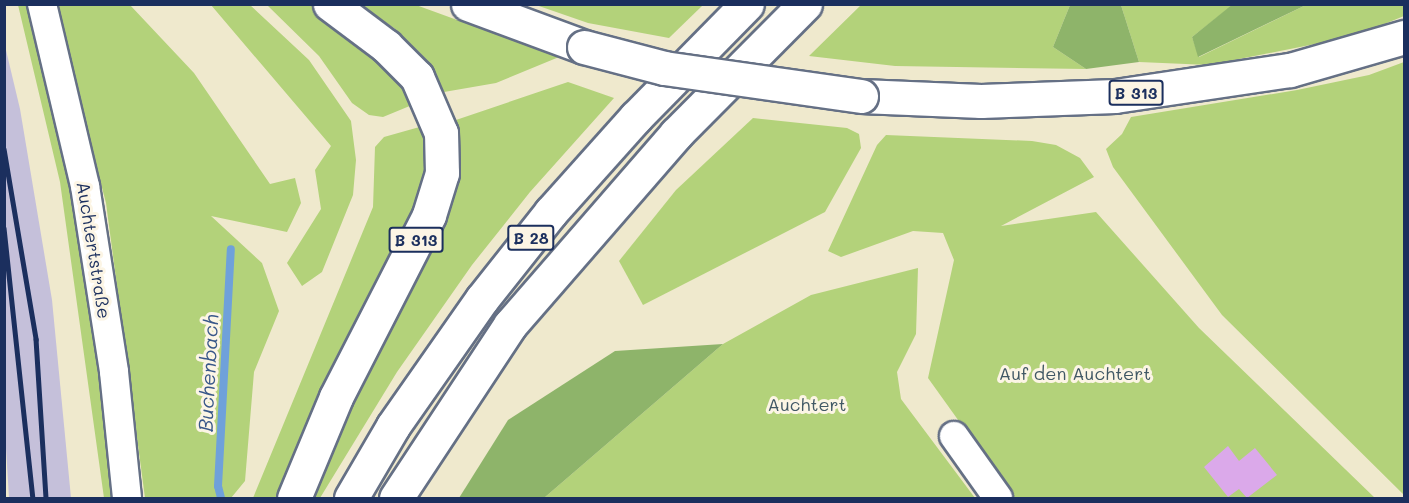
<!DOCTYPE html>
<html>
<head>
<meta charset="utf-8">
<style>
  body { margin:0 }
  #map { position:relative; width:1409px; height:503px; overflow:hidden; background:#efe9cd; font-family:Mali,sans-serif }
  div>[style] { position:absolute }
  .industrial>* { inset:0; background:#c5c0da }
  .green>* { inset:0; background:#b3d27a }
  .forest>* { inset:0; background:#8eb46a }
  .stream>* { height:8px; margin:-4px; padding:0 4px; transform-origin:4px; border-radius:4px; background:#6fa1da }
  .building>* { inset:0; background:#dba9ea }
  .roads { filter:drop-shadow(2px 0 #657085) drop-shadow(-2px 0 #657085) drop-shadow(0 2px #657085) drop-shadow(0 -2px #657085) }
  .minor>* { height:28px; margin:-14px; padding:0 14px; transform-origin:14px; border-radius:14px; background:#fff }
  .major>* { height:33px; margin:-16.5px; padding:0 16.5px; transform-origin:16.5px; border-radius:16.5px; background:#fff }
  .highway>* { height:33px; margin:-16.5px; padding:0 16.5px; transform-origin:16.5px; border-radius:16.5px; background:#fff }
  .rail>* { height:4.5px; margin:-2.25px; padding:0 2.25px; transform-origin:2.25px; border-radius:2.25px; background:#1b2f5e }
  .bridges { filter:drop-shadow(2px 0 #657085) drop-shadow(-2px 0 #657085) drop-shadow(0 2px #657085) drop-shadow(0 -2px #657085) }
  .major-bridge>* { height:33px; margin:-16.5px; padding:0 16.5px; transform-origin:16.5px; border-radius:16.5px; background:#fff }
  span { translate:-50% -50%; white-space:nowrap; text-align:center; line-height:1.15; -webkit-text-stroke:6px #fcf5e5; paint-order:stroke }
  .shield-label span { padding:2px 4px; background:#fcf5e5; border:2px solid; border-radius:4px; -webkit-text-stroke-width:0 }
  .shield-label { font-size:16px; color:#1b2f5e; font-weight:700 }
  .street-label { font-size:18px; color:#1b2f5e }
  .park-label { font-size:18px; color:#415865 }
  .water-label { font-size:20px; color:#385789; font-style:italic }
  .frame { position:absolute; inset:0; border:6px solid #1b2f5e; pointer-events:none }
</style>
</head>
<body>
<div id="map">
  <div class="industrial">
    <i style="clip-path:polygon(5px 46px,20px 109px,52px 300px,71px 498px,9px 498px,4px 414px)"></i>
  </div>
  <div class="green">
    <i style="clip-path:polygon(18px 5px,29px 5px,71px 181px,85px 258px,112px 498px,104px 498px,60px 182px)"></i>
    <i style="clip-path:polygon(54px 5px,130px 5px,194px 73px,270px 184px,295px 178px,301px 203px,287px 232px,211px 216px,262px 263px,279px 311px,254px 372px,245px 481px,231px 498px,145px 498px,106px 203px)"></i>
    <i style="clip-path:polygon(211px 5px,250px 5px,309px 60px,351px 121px,356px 160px,353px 195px,322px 272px,302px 286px,287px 263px,321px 209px,315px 170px,331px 146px)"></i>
    <i style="clip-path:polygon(267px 5px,315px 5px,376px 49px,417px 103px,383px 117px,369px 115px,352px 103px,319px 56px)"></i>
    <i style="clip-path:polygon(360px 5px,416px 5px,559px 57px,496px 83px,444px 92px,425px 58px,394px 28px)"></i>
    <i style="clip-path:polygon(536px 5px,703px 5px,669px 38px,588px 23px)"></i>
    <i style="clip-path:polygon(861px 5px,1070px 5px,1053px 47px,1086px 69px,895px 66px,809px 56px)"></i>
    <i style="clip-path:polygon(1121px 5px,1233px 5px,1192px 37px,1199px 57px,1306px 5px,1404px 5px,1404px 16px,1355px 36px,1209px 65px,1139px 62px)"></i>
    <i style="clip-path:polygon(1404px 62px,1404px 489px,1403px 494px,1222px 315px,1113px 167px,1106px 149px,1122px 134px,1131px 117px,1297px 90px,1369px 75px)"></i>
    <i style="clip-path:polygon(568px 82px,614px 98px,530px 192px,472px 265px,397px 372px,320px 498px,307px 498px,453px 121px)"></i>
    <i style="clip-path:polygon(753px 118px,847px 128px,859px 134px,861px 148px,825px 212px,643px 305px,619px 261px,676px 190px)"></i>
    <i style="clip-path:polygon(423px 126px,425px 178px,417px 207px,320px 390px,279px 498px,253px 498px,373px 207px,375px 147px,384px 137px)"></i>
    <i style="clip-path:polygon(886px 135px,1032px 141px,1056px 145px,1080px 158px,1094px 177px,1001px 226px,1096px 212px,1199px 328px,1375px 498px,1014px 498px,928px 378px,954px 260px,943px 233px,913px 231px,841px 257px,828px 251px,877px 145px)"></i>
    <i style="clip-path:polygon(918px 268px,916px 334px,897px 372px,901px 399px,975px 498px,544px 498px,723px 344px,811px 295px)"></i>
  </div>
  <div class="forest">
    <i style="clip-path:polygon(1233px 4px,1306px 4px,1306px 5px,1198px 57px,1192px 37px)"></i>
    <i style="clip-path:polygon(1070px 5px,1121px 5px,1139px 62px,1086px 69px,1053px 47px)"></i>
    <i style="clip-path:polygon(723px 344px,544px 498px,459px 498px,508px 420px,615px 351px)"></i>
  </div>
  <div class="stream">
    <i style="left:221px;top:498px;width:12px;rotate:-104deg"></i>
    <i style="left:218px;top:486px;width:237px;rotate:-86.9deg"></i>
  </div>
  <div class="building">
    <i style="clip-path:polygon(1228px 446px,1239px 461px,1255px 448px,1277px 475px,1247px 498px,1239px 489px,1228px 497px,1204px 467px)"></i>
  </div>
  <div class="roads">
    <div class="minor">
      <i style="left:42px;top:4px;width:187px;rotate:76.7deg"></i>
      <i style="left:85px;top:186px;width:188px;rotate:81.1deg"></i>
      <i style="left:114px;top:372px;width:127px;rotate:84.1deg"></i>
      <i style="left:954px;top:436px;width:76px;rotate:54.6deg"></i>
    </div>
    <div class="major">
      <i style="left:468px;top:4px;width:124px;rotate:20.3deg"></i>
      <i style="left:861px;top:96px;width:120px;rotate:2.4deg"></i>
      <i style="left:981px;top:101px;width:134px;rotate:-2.1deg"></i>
      <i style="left:1115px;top:96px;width:177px;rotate:-8.5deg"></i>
      <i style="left:1290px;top:70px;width:119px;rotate:-16.1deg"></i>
      <i style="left:351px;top:498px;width:83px;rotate:-59.7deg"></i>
      <i style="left:393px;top:426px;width:155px;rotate:-55deg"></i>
      <i style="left:482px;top:299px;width:111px;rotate:-51.6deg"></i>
      <i style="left:551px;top:212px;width:127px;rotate:-48.2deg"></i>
      <i style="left:636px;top:117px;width:158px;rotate:-45.5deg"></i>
    </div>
    <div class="highway">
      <i style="left:294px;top:498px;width:109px;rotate:-67.4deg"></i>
      <i style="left:336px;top:397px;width:204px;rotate:-62.9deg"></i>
      <i style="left:429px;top:215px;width:44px;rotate:-72.8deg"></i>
      <i style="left:442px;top:173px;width:40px;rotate:-91.4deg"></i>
      <i style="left:441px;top:133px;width:61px;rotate:-113.2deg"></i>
      <i style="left:417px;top:77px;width:44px;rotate:-135deg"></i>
      <i style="left:386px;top:46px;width:70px;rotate:-143.1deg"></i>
      <i style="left:396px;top:498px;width:207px;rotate:-56.6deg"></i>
      <i style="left:510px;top:325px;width:253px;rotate:-49deg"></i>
      <i style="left:676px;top:134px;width:183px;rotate:-45.2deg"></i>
    </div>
  </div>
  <div class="rail">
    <i style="left:4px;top:149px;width:193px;rotate:80.4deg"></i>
    <i style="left:36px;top:339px;width:159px;rotate:86.4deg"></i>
    <i style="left:4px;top:228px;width:272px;rotate:83.9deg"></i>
  </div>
  <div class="bridges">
    <div class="major-bridge">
      <i style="left:584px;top:47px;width:83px;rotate:14.7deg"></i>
      <i style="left:664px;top:68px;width:199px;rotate:8.1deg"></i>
    </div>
  </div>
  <div class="shield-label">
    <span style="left:1136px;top:93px">B 313</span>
    <span style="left:531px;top:238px">B 28</span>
    <span style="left:416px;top:240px">B 313</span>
  </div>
  <div class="street-label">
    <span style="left:94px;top:250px;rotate:81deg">Auchtertstraße</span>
  </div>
  <div class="park-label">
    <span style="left:1075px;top:373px">Auf den Auchtert</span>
    <span style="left:807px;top:404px">Auchtert</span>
  </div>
  <div class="water-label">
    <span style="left:208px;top:373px;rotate:-87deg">Buchenbach</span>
  </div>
  <div class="frame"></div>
</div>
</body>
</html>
